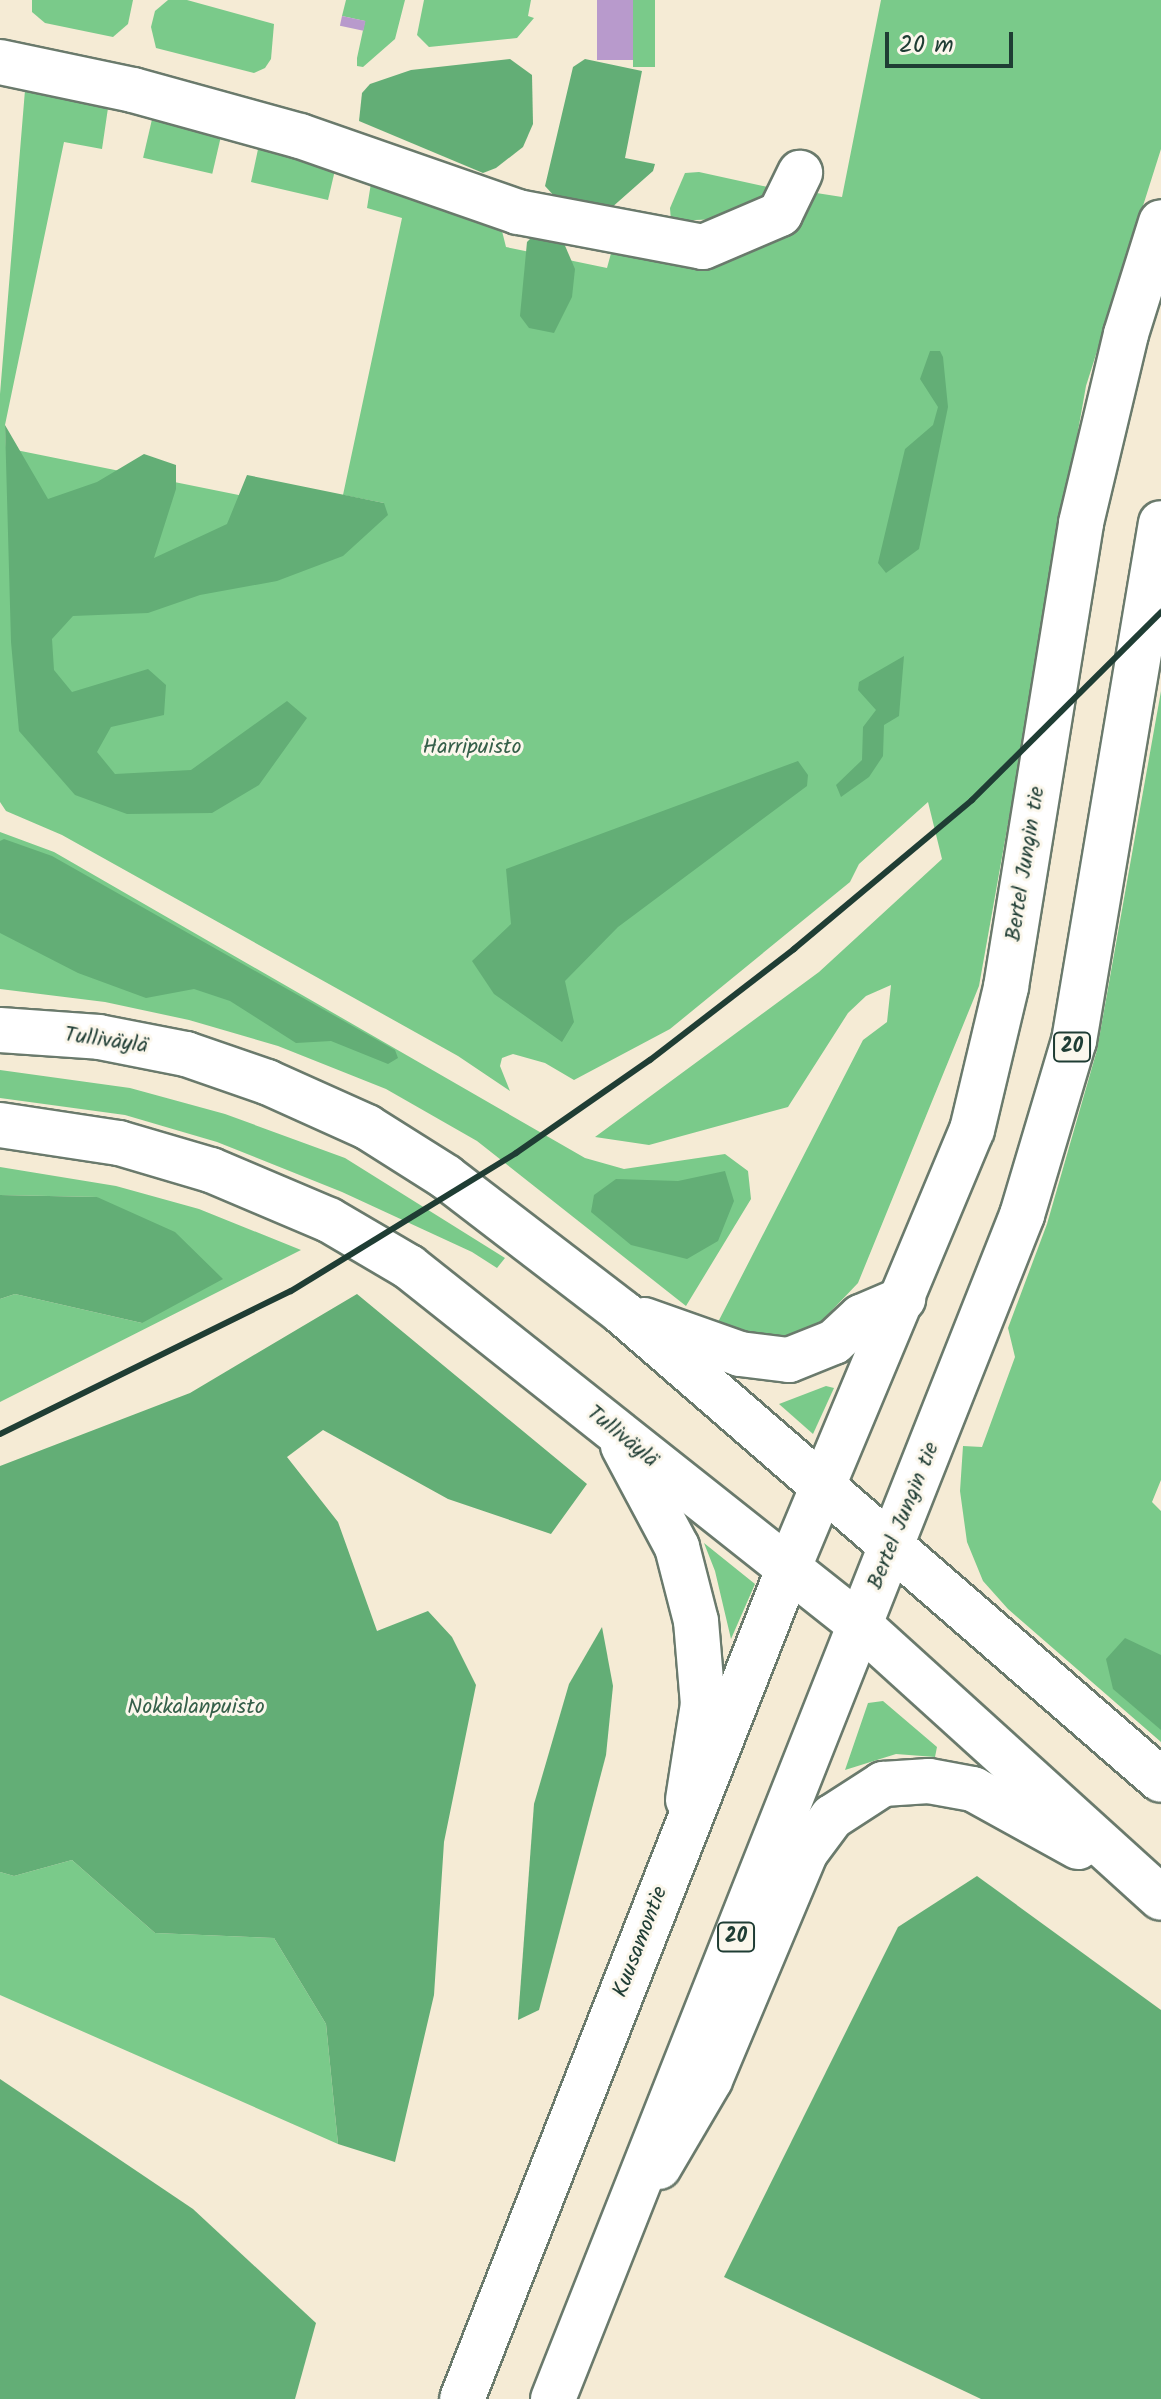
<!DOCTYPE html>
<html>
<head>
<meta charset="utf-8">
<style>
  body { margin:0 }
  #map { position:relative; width:1161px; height:2399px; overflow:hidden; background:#f5ebd5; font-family:Kalam,sans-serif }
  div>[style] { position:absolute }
  .green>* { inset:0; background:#7aca8a; transform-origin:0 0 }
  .forest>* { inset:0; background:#63ae76 }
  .building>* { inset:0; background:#b89acc; transform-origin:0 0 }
  .roads { filter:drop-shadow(2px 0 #6a7a6c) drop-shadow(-2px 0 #6a7a6c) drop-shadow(0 2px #6a7a6c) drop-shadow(0 -2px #6a7a6c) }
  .minor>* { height:44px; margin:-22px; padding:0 22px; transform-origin:22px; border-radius:22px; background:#fff }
  .major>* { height:44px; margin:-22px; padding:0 22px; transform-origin:22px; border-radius:22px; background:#fff }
  .highway>* { height:44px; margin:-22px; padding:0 22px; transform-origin:22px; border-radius:22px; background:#fff }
  .rail>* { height:6px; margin:-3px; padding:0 3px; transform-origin:3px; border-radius:3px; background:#1f3d34 }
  span { translate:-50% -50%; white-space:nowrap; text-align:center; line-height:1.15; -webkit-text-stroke:6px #fbf7ec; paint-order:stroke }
  .shield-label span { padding:2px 6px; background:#fbf7ec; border:2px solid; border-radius:6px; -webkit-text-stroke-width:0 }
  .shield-label { font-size:20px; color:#1f3d34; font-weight:700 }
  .park-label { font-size:22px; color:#36604a }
  .street-label { font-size:22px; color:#1f3d34 }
  .scale { position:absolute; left:885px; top:32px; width:128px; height:36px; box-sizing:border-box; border:4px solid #1f3d34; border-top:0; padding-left:10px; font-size:24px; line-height:28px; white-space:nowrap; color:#1f3d34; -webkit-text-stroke:6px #fbf7ec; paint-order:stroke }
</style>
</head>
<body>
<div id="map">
  <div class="green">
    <i style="clip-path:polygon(32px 0,133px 0,128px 24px,113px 37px,45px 23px,32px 12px)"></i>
    <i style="clip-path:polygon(187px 0,274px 24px,271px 59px,265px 68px,254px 73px,156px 48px,151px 27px,155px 11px,168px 0)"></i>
    <i style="clip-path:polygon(346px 0,405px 0,395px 39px,363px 67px,357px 66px,357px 58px,365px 21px,342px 16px)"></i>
    <i style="clip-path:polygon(424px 0,531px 0,528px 16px,534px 18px,517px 38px,429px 47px,417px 35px)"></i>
    <i style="left:633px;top:0;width:22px;height:67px"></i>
    <i style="clip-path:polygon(881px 0,1161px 0,1161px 149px,1086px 386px,979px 986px,858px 1283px,816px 1327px,775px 1341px,716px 1326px,863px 1040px,887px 1022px,891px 985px,866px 996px,848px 1013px,788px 1107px,649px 1145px,595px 1137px,819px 972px,942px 859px,928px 802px,859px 864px,850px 882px,670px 1029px,574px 1080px,545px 1063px,513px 1054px,502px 1058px,500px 1066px,510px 1091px,458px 1056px,62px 835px,6px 811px,0 802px,0 394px,25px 90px,108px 108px,102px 149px,64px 142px,5px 425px,6px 448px,378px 523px,384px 503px,343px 495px,402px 218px,367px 208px,371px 183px,500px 223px,506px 247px,607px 268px,613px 246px,707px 262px,810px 192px,842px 197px)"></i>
    <i style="left:153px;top:115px;width:71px;height:44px;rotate:13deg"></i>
    <i style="clip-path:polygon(260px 140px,335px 170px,328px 200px,251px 182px)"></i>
    <i style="clip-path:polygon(699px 172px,768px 187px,761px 199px,720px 219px,671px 221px,670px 208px,685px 173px)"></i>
    <i style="clip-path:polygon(1161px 691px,1161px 1480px,1152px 1502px,1161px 1511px,1161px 1742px,1008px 1609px,983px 1581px,967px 1542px,960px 1491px,963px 1446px,982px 1447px,1015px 1357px,1008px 1328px,1047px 1224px,1097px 1050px)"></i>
    <i style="clip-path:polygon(0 832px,54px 852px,585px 1158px,624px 1169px,725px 1154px,748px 1171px,751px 1199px,686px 1306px,477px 1141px,386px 1089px,278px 1046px,189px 1020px,105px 1002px,0 989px)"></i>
    <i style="clip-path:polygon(0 1070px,130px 1088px,225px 1114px,345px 1158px,505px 1258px,497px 1268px,472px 1252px,342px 1192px,217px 1142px,125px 1115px,0 1098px)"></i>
    <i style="clip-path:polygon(0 1167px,116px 1186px,199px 1209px,301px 1250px,0 1402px,0 1299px,15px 1294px,142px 1323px,97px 1197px,0 1195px)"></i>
    <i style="clip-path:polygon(826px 1386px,834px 1388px,813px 1434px,779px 1404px)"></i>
    <i style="clip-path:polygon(704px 1543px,755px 1584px,731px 1639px,715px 1571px)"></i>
    <i style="clip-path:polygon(883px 1701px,937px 1747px,935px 1757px,896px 1754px,845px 1770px,868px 1703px)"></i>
    <i style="clip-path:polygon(72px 1860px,155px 1933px,274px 1938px,326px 2024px,338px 2144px,0 1995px,0 1872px,14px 1876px)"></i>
  </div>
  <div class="forest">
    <i style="clip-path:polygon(510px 59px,532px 75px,533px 124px,523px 147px,496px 168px,483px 173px,359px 121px,362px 93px,370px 84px,411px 70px)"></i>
    <i style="clip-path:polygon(585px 59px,642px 71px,625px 158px,655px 164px,653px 171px,610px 209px,556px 198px,545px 186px,573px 67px)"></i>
    <i style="clip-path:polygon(534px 235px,563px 241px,575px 269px,572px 297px,554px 333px,529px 328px,520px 316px,527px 242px)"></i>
    <i style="clip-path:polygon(930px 351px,940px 351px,943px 357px,948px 407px,919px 549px,886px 573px,878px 563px,905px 449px,933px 425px,938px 407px,920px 379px)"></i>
    <i style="clip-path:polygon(5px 425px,48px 499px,97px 482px,144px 454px,176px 465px,176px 489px,154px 558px,227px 524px,247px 475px,384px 503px,388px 515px,343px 556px,277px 581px,200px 595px,148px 613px,73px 616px,52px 639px,54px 670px,72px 692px,148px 669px,166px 685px,164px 715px,111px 727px,97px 752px,115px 774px,191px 770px,287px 701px,307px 718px,259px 785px,212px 813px,127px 814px,75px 795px,19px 731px,11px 642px)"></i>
    <i style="clip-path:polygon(904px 656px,899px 716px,884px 725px,883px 756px,869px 777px,841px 797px,836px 785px,862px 760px,863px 727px,876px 710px,858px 690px,859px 682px)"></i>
    <i style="clip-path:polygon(798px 761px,808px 775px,807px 786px,618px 927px,565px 981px,574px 1022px,562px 1042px,494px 994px,472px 961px,511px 924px,506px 869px)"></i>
    <i style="clip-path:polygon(4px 839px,52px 856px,395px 1050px,398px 1058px,388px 1064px,331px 1041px,296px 1043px,230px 1001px,194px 989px,146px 998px,78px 973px,0 933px,0 841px)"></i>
    <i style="clip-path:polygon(725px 1171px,734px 1201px,718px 1241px,687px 1259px,631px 1245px,591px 1212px,594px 1195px,616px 1179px,678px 1181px)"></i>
    <i style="clip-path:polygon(0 1195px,97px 1197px,175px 1232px,223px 1279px,142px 1323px,15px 1294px,0 1299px)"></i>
    <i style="clip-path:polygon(357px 1294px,587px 1484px,551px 1534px,448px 1499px,323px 1430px,287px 1457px,338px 1522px,377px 1631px,428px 1611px,452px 1637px,476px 1685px,444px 1842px,434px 1995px,395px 2162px,338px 2144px,326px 2024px,274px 1938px,155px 1933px,72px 1860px,14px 1876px,0 1872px,0 1466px,190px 1393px)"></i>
    <i style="clip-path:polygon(602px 1627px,613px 1686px,606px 1755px,539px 2010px,518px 2020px,534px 1804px,569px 1684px)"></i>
    <i style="clip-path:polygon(1125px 1638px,1161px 1655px,1161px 1730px,1113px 1689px,1106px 1659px)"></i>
    <i style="clip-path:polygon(977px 1876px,1161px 2010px,1161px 2399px,981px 2399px,724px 2277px,898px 1927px)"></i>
    <i style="clip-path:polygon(0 2079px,193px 2209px,316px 2323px,295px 2399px,0 2399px)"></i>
  </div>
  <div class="building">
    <i style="left:597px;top:0;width:36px;height:60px"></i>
    <i style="left:342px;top:16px;width:24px;height:10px;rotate:12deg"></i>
  </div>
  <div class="roads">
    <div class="minor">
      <i style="left:0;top:62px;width:136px;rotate:11.9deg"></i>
      <i style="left:133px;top:90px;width:173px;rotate:15.4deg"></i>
      <i style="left:300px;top:136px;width:231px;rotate:19.2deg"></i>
      <i style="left:518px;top:212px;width:188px;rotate:10.7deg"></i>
      <i style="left:703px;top:247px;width:84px;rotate:-23.2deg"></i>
      <i style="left:780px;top:214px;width:46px;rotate:-64deg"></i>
    </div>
    <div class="major">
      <i style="left:0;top:1030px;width:99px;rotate:4deg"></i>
      <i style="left:99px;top:1037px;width:89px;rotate:11.1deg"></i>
      <i style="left:186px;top:1054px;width:86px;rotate:19.1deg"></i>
      <i style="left:267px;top:1082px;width:110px;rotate:24.2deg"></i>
      <i style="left:367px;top:1127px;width:93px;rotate:32.3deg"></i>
      <i style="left:446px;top:1177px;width:223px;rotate:37.5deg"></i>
      <i style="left:623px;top:1313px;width:712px;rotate:40.96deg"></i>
      <i style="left:0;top:1125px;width:120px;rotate:8.6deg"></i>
      <i style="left:119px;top:1143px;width:96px;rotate:16.4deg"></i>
      <i style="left:211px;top:1170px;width:128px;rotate:23deg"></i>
      <i style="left:329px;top:1220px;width:93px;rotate:30.4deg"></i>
      <i style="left:409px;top:1267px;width:576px;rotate:38.44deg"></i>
      <i style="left:860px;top:1625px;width:406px;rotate:42.2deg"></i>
      <i style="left:644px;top:1320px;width:102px;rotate:19.5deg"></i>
      <i style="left:740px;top:1354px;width:49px;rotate:7deg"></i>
      <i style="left:789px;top:1360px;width:48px;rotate:-21.8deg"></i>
      <i style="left:834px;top:1342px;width:37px;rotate:-43deg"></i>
      <i style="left:861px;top:1317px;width:46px;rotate:-23.2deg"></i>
      <i style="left:623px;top:1446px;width:115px;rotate:61.9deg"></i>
      <i style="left:677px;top:1547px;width:76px;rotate:75.6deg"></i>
      <i style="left:696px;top:1621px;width:83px;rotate:85.2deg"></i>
      <i style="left:703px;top:1704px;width:97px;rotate:98.9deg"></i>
      <i style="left:659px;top:2167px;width:101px;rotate:-59.6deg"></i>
      <i style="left:710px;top:2080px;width:247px;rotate:-67.2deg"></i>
      <i style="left:806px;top:1852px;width:44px;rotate:-53.4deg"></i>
      <i style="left:832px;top:1817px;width:61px;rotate:-32.9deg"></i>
      <i style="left:883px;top:1784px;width:46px;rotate:-3.7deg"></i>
      <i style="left:929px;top:1781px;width:45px;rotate:10.3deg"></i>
      <i style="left:973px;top:1789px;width:120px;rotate:28.9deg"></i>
    </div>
    <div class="highway">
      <i style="left:462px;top:2399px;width:894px;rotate:-68.54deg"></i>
      <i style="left:789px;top:1567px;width:474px;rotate:-67.3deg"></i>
      <i style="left:972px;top:1130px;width:147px;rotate:-76.6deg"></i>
      <i style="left:1006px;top:987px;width:470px;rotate:-80.8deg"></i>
      <i style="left:1081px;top:523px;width:194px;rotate:-76.6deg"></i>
      <i style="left:1126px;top:334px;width:117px;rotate:-72.6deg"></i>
      <i style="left:553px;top:2399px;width:1274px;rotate:-68.39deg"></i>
      <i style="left:1022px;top:1215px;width:182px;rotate:-73.4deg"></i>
      <i style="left:1074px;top:1041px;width:525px;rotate:-80.47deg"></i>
    </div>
  </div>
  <div class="rail">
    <i style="left:0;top:1434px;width:324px;rotate:-26.2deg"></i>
    <i style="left:291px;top:1291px;width:264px;rotate:-31.5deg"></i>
    <i style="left:516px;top:1153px;width:163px;rotate:-34.8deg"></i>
    <i style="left:650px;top:1060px;width:182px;rotate:-37.6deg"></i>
    <i style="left:794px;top:949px;width:232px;rotate:-39.9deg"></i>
    <i style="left:972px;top:800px;width:267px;rotate:-44.8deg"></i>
  </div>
  <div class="shield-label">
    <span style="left:1072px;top:1047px">20</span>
    <span style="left:736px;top:1937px">20</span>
  </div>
  <div class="park-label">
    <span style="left:472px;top:748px">Harripuisto</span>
    <span style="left:196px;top:1708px">Nokkalanpuisto</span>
  </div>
  <div class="street-label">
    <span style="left:1026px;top:864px;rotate:-81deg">Bertel Jungin tie</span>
    <span style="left:106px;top:1041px;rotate:8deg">Tulliväylä</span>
    <span style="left:622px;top:1437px;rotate:39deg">Tulliväylä</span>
    <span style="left:904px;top:1516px;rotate:-68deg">Bertel Jungin tie</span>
    <span style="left:641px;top:1942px;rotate:-69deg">Kuusamontie</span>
  </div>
  <div class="scale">20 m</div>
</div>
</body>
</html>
